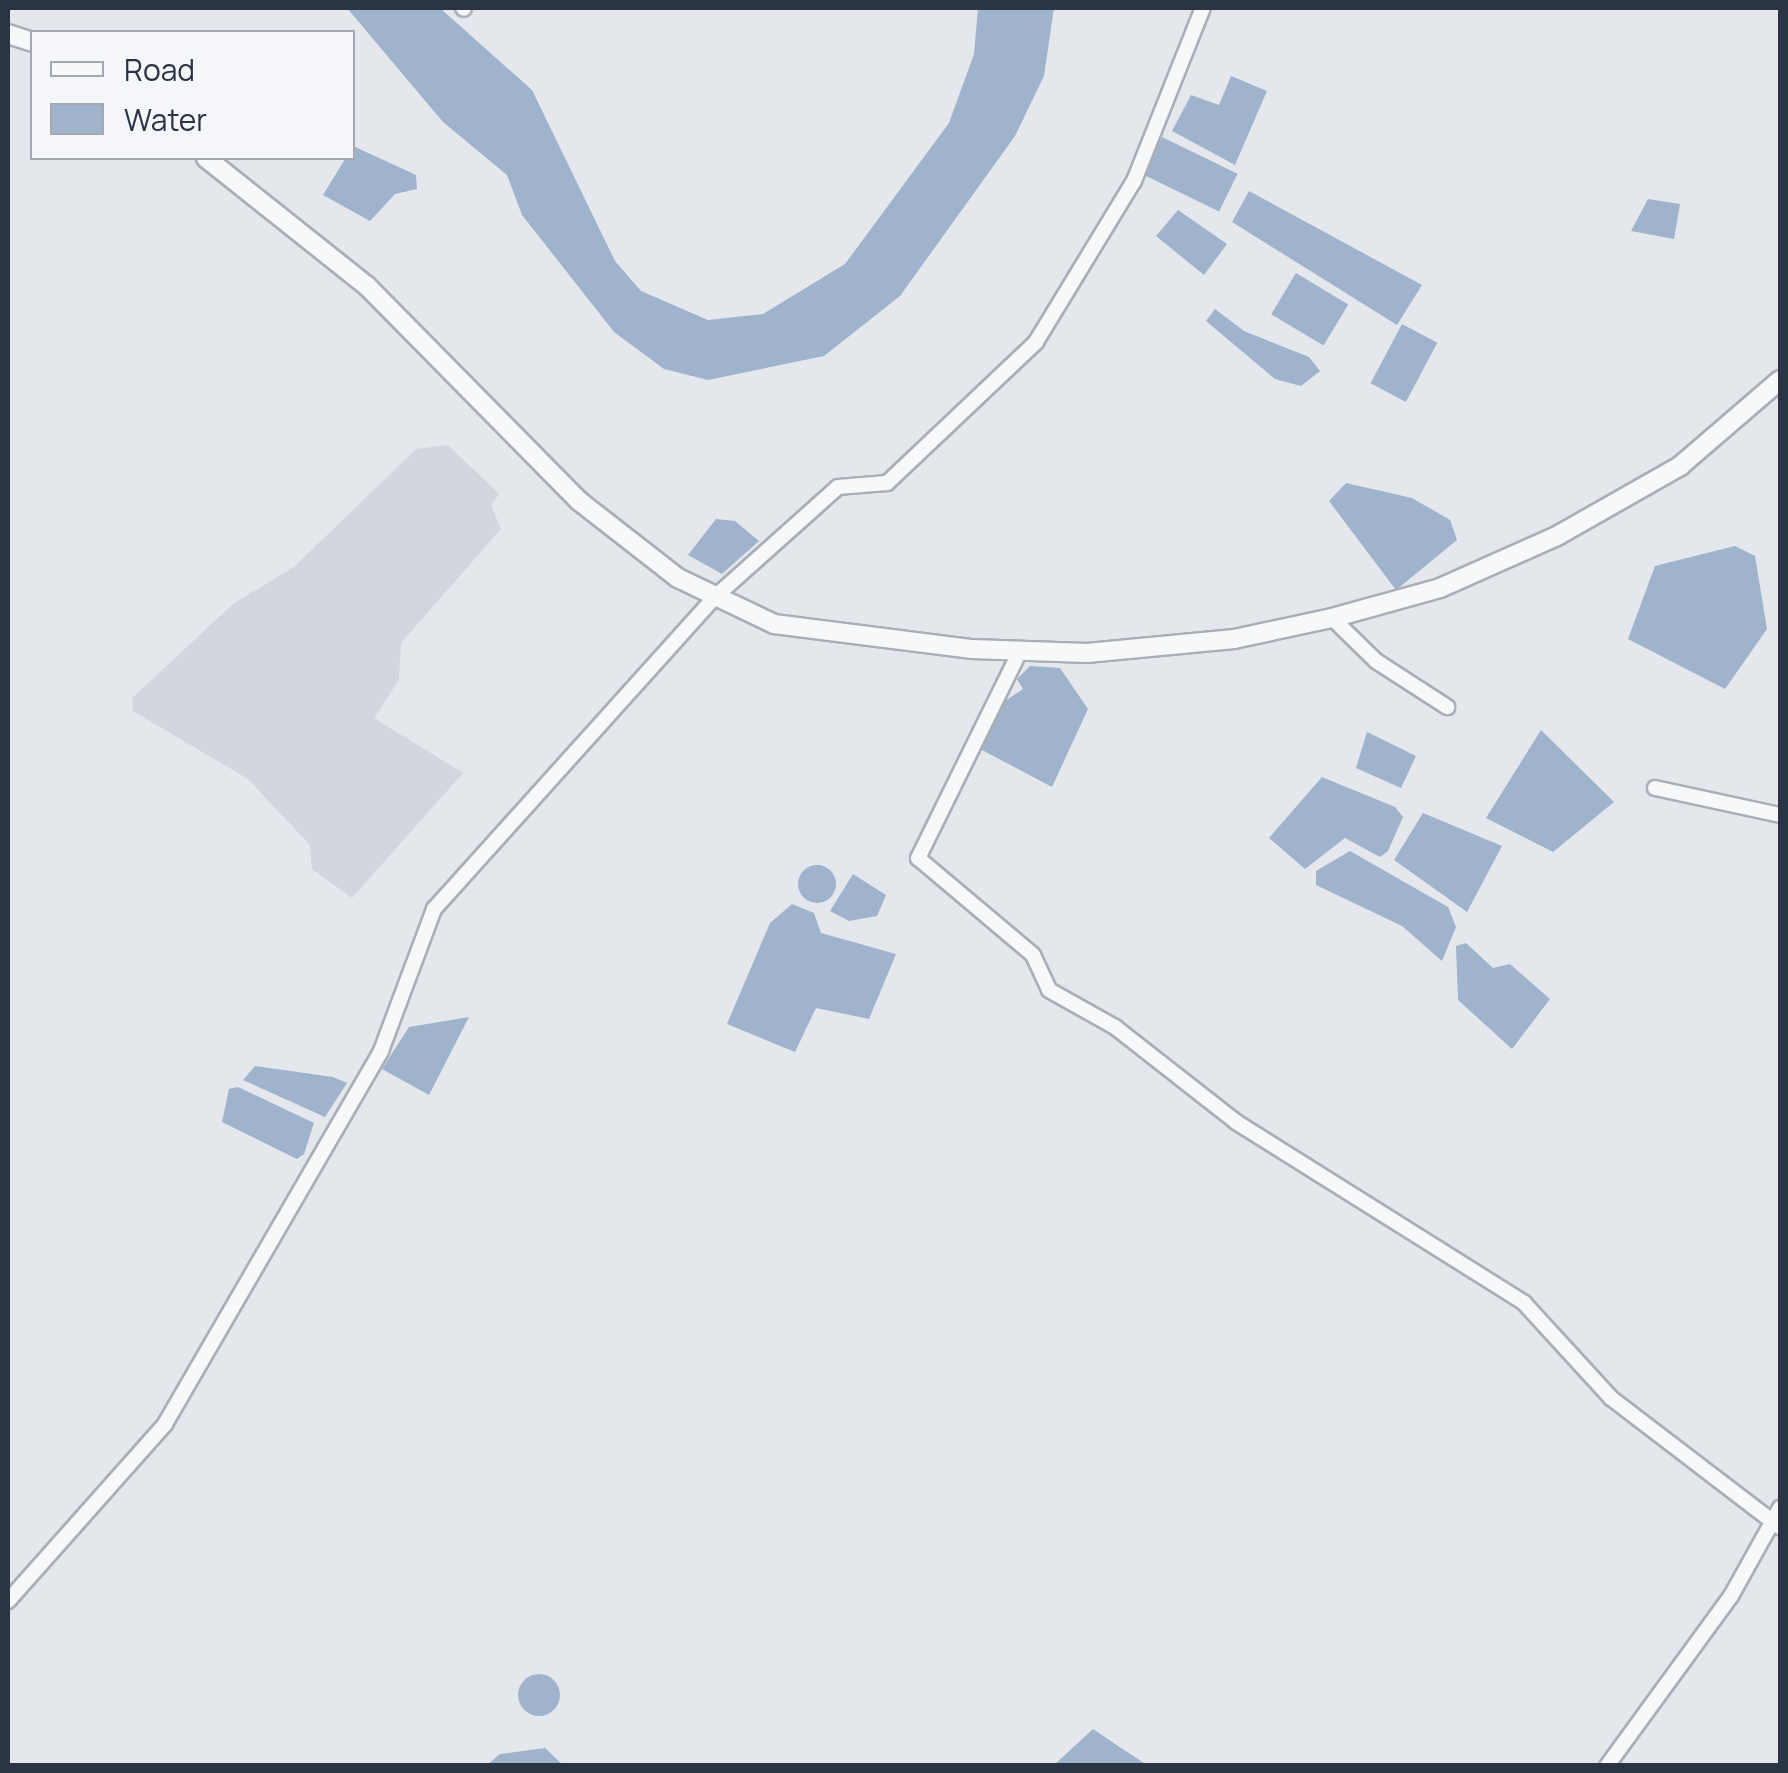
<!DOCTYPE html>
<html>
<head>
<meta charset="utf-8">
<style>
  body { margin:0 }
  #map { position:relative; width:1788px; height:1773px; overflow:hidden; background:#e4e7ec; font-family:Manrope,sans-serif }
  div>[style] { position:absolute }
  .built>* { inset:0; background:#d2d6de }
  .water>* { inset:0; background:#9fb4cc; transform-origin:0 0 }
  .round { border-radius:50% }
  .roads { filter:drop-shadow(2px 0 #a9aeb7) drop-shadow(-2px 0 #a9aeb7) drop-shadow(0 2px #a9aeb7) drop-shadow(0 -2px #a9aeb7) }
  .minor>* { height:14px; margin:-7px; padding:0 7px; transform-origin:7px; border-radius:7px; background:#f7f8fa }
  .tertiary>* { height:18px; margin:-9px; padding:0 9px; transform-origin:9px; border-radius:9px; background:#f7f8fa }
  span { translate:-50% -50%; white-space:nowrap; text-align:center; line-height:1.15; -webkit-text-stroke:10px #f4f6f9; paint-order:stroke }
  .frame { position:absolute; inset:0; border:10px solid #2b3445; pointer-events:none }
  .legend { position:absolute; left:30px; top:30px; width:325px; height:130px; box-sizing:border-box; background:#f4f6f9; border:2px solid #a4a8b1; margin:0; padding:12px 18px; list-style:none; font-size:30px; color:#2b3445 }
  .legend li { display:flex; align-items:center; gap:20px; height:50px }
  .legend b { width:50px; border:2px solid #a4a8b1 }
</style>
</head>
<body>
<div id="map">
  <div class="built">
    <i style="clip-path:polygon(448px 445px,499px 494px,491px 505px,501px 529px,401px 643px,399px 680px,374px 718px,463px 773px,352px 898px,312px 869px,310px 845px,248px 779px,133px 711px,132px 698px,233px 604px,295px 566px,416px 449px)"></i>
  </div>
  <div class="water">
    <i style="clip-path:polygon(347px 8px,440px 8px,532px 90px,615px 261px,641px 291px,708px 320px,763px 314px,845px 264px,949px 123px,974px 54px,978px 8px,1054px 8px,1044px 76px,1015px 136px,900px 296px,824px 356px,708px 380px,664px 369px,614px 332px,522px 215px,507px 175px,443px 122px)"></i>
    <i style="clip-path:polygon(1231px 76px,1267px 91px,1235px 165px,1172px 131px,1191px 95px,1219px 105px)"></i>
    <i style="left:1162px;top:137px;width:84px;height:42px;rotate:26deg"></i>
    <i style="clip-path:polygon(353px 146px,416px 175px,417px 189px,395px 194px,370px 221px,323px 195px)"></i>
    <i style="clip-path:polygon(1249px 191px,1422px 285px,1397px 325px,1232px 222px)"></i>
    <i style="clip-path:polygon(1648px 199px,1680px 204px,1674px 239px,1631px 231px)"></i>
    <i style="clip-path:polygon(1178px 210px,1227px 244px,1204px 275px,1156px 236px)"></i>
    <i style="left:1296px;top:273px;width:61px;height:48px;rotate:31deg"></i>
    <i style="clip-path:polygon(1215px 309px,1244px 331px,1309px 357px,1320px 371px,1301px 386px,1275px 379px,1206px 321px)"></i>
    <i style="left:1402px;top:324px;width:40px;height:67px;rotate:28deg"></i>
    <i style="clip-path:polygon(1346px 483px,1412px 498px,1450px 520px,1457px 540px,1396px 590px,1329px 501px)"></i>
    <i style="clip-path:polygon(716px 519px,735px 521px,759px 541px,722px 574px,688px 555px)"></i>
    <i style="clip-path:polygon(1735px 546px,1755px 556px,1767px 629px,1725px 689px,1628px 639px,1655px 566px)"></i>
    <i style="clip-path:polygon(1030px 666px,1060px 668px,1088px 709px,1052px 787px,982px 750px,999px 705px,1023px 689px,1017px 679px)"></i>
    <i style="clip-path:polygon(1541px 730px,1614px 802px,1553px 852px,1486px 818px)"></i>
    <i style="clip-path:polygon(1367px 732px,1416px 756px,1401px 788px,1356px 768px)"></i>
    <i style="clip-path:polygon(1322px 777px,1395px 807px,1403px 817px,1388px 851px,1380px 857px,1345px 838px,1305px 869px,1269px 838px)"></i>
    <i style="clip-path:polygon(1423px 813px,1502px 846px,1467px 912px,1394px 860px)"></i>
    <i style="clip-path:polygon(1350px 851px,1448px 907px,1456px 927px,1442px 961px,1402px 926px,1316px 885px,1316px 871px)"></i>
    <i class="round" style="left:798px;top:865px;width:38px;height:38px"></i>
    <i style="clip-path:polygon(853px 874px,886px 895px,877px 916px,849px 921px,830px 911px)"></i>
    <i style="clip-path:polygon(792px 904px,814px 913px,821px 933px,896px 954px,869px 1019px,816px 1008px,795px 1052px,727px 1024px,770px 923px)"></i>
    <i style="clip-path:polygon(1466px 943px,1493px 968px,1510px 964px,1550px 999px,1512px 1049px,1458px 1000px,1456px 946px)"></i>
    <i style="clip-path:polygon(469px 1017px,429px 1095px,382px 1069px,409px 1027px)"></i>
    <i style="clip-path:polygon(255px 1066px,333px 1077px,347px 1083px,325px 1117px,243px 1080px)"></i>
    <i style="clip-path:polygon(238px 1087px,314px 1123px,304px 1154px,297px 1159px,222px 1122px,229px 1089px)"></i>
    <i class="round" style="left:518px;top:1674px;width:42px;height:42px"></i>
    <i style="clip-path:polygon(1093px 1729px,1115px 1744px,1147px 1765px,1054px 1765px)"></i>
    <i style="clip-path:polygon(545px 1748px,563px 1765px,487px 1765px,500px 1754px)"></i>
  </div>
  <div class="roads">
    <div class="minor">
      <i style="left:463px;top:8px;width:1px;rotate:45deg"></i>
      <i style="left:1332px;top:618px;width:62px;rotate:44.3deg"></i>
      <i style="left:1376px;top:661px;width:85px;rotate:32.9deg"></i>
      <i style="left:1020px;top:651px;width:231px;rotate:116.2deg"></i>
      <i style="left:918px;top:858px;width:150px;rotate:40.1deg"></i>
      <i style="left:1033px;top:955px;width:38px;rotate:65deg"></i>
      <i style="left:1049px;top:990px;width:76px;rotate:29.3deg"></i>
      <i style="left:1115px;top:1027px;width:154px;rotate:38.1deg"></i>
      <i style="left:1236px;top:1122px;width:340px;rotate:32.1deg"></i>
      <i style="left:1524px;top:1303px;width:129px;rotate:47.5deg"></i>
      <i style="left:1611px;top:1398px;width:213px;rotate:37.4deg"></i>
      <i style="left:1655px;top:788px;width:128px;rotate:12.2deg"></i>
      <i style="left:8px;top:1601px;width:237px;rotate:-48.4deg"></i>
      <i style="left:165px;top:1424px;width:431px;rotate:-59.9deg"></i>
      <i style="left:381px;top:1051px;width:152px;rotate:-69.5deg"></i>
      <i style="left:434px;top:909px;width:420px;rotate:-48deg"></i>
      <i style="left:715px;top:597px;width:165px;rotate:-41.8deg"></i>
      <i style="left:838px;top:487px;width:49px;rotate:-4.7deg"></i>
      <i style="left:887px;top:483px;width:205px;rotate:-43.4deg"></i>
      <i style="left:1036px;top:342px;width:188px;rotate:-58.7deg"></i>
      <i style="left:1134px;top:181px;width:186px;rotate:-68.3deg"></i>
      <i style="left:1607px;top:1766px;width:210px;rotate:-53.9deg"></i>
      <i style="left:1731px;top:1596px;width:101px;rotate:-60.9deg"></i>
    </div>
    <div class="tertiary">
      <i style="left:8px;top:34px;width:25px;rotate:18deg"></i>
      <i style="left:206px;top:158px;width:206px;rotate:38.5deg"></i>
      <i style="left:367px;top:286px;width:302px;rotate:45.4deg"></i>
      <i style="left:579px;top:501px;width:125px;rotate:37.9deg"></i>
      <i style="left:678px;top:578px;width:106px;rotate:25.6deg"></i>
      <i style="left:774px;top:624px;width:200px;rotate:7.2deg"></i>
      <i style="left:972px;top:649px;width:115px;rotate:2deg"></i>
      <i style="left:1087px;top:653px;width:148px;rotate:-5.4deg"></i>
      <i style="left:1234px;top:639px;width:100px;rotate:-12.1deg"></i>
      <i style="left:1332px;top:618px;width:112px;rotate:-15.5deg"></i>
      <i style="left:1440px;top:588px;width:128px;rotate:-24deg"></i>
      <i style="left:1557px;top:536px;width:142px;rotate:-29.6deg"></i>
      <i style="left:1680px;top:466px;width:132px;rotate:-40.7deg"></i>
    </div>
  </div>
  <div class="frame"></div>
  <ul class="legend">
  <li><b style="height:12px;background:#f7f8fa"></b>Road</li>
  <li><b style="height:28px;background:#9fb4cc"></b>Water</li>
  </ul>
</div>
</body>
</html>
